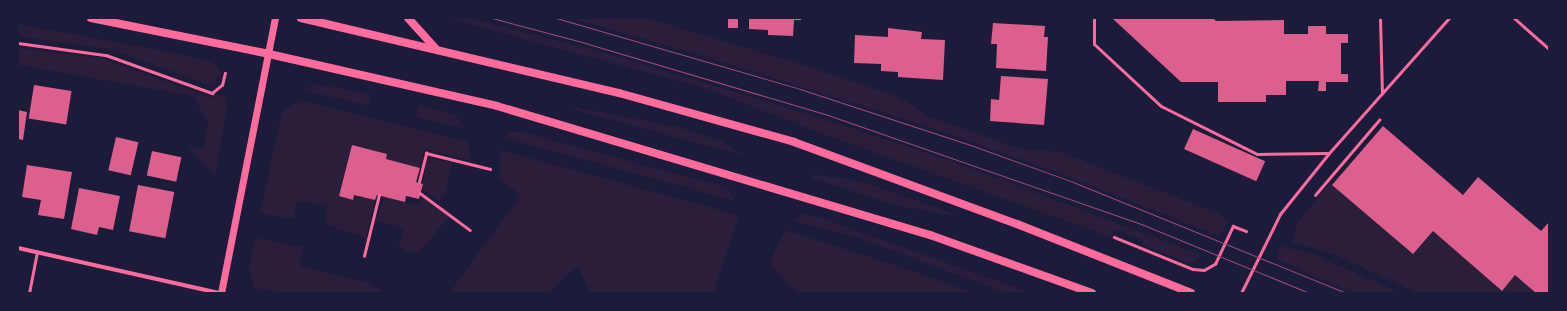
<!DOCTYPE html>
<html>
<head>
<meta charset="utf-8">
<style>
  body { margin:0 }
  #map { position:relative; width:1567px; height:311px; overflow:hidden; background:#1b1b3a; font-family:Signika,sans-serif }
  div>[style] { position:absolute }
  .green>* { inset:0; background:#2a1e3b }
  .building>* { inset:0; background:#dd5f8e; transform-origin:0 0 }
  .path>* { height:2.5px; margin:-1.25px; padding:0 1.25px; transform-origin:1.25px; border-radius:1.25px; background:#ff6b9d }
  .service>* { height:3px; margin:-1.5px; padding:0 1.5px; transform-origin:1.5px; border-radius:1.5px; background:#ff6b9d }
  .minor>* { height:4px; margin:-2px; padding:0 2px; transform-origin:2px; border-radius:2px; background:#ff6b9d }
  .tertiary>* { height:7px; margin:-3.5px; padding:0 3.5px; transform-origin:3.5px; border-radius:3.5px; background:#ff6b9d }
  .secondary>* { height:8px; margin:-4px; padding:0 4px; transform-origin:4px; border-radius:4px; background:#ff6b9d }
  .tram>* { height:1px; margin:-0.5px; padding:0 0.5px; transform-origin:0.5px; border-radius:0.5px; background:#a44b75 }
  span { translate:-50% -50%; white-space:nowrap; text-align:center; line-height:1.15; -webkit-text-stroke:3.5px #1b1b3a; paint-order:stroke }
  .frame { position:absolute; inset:0; border:19px solid #1b1b3a; pointer-events:none }
</style>
</head>
<body>
<div id="map">
  <div class="green">
    <i style="clip-path:polygon(446px 18px,469px 18px,606px 53px,811px 115px,959px 164px,1202px 255px,1191px 264px,1143px 245px,1143px 240px,1114px 229px,1111px 237px,831px 137px,707px 89px)"></i>
    <i style="clip-path:polygon(570px 18px,647px 18px,800px 64px,901px 98px,927px 116px,1021px 149px,1061px 152px,1217px 213px,1229px 220px,1219px 236px,1062px 174px,923px 125px,690px 52px)"></i>
    <i style="clip-path:polygon(18px 24px,185px 55px,208px 61px,217px 66px,221px 74px,217px 76px,215px 87px,113px 50px,18px 36px)"></i>
    <i style="clip-path:polygon(18px 48px,101px 58px,209px 97px,226px 95px,227px 111px,215px 175px,187px 147px,203px 149px,208px 122px,193px 96px,18px 65px)"></i>
    <i style="clip-path:polygon(317px 84px,371px 94px,369px 106px,302px 90px)"></i>
    <i style="clip-path:polygon(300px 100px,469px 142px,470px 160px,425px 149px,420px 168px,386px 159px,387px 154px,352px 145px,339px 196px,353px 200px,354px 195px,375px 200px,366px 238px,326px 225px,327px 205px,297px 201px,294px 219px,260px 213px,282px 111px)"></i>
    <i style="clip-path:polygon(419px 105px,454px 114px,467px 129px,416px 117px)"></i>
    <i style="clip-path:polygon(574px 107px,679px 127px,721px 141px,746px 156px,574px 110px)"></i>
    <i style="clip-path:polygon(509px 132px,523px 132px,725px 187px,730px 190px,735px 201px,504px 138px)"></i>
    <i style="clip-path:polygon(500px 150px,739px 215px,715px 286px,719px 293px,591px 293px,577px 266px,549px 293px,449px 293px,521px 195px,500px 181px)"></i>
    <i style="clip-path:polygon(428px 157px,452px 163px,445px 194px,439px 201px,421px 189px)"></i>
    <i style="clip-path:polygon(813px 174px,861px 181px,954px 214px,954px 216px,895px 205px,812px 178px)"></i>
    <i style="clip-path:polygon(1331px 182px,1412px 254px,1433px 231px,1501px 291px,1515px 275px,1536px 293px,1418px 293px,1333px 254px,1291px 242px,1299px 221px)"></i>
    <i style="clip-path:polygon(384px 197px,417px 205px,424px 199px,449px 217px,426px 245px,418px 252px,411px 253px,398px 246px,405px 230px,375px 220px)"></i>
    <i style="clip-path:polygon(802px 214px,816px 216px,1031px 293px,1006px 293px,856px 237px,793px 221px)"></i>
    <i style="clip-path:polygon(785px 230px,910px 270px,973px 293px,797px 293px,773px 268px,770px 261px)"></i>
    <i style="clip-path:polygon(255px 238px,303px 247px,299px 266px,366px 282px,386px 293px,285px 293px,254px 288px,249px 269px)"></i>
    <i style="clip-path:polygon(1281px 246px,1310px 253px,1401px 293px,1355px 293px,1276px 259px)"></i>
  </div>
  <div class="building">
    <i style="left:728px;top:18px;width:10px;height:10px"></i>
    <i style="clip-path:polygon(749px 18px,801px 18px,801px 20px,794px 20px,793px 36px,768px 35px,768px 30px,749px 29px)"></i>
    <i style="clip-path:polygon(1112px 18px,1213px 18px,1216px 21px,1284px 20px,1284px 34px,1308px 34px,1308px 26px,1326px 26px,1326px 34px,1348px 34px,1348px 43px,1341px 43px,1341px 74px,1348px 74px,1348px 82px,1326px 82px,1326px 91px,1318px 91px,1319px 81px,1286px 81px,1286px 95px,1266px 95px,1266px 102px,1218px 102px,1218px 82px,1181px 82px)"></i>
    <i style="clip-path:polygon(993px 23px,1045px 26px,1044px 37px,1048px 37px,1046px 71px,996px 68px,997px 44px,991px 44px)"></i>
    <i style="clip-path:polygon(888px 28px,922px 32px,921px 39px,945px 40px,943px 80px,898px 77px,898px 72px,881px 71px,881px 64px,854px 63px,855px 35px,888px 37px)"></i>
    <i style="clip-path:polygon(1001px 76px,1048px 79px,1044px 125px,990px 121px,991px 99px,999px 100px)"></i>
    <i style="left:34px;top:85px;width:38px;height:34px;rotate:9deg"></i>
    <i style="clip-path:polygon(18px 110px,27px 112px,23px 140px,18px 139px)"></i>
    <i style="clip-path:polygon(1383px 126px,1463px 195px,1478px 177px,1541px 231px,1549px 222px,1549px 293px,1536px 293px,1515px 275px,1502px 291px,1433px 231px,1413px 254px,1332px 185px)"></i>
    <i style="left:1193px;top:129px;width:79px;height:22px;rotate:24deg"></i>
    <i style="left:116px;top:137px;width:23px;height:34px;rotate:13deg"></i>
    <i style="clip-path:polygon(352px 145px,387px 154px,386px 159px,420px 168px,416px 182px,423px 184px,419px 199px,406px 196px,405px 202px,377px 195px,375px 200px,354px 195px,353px 200px,339px 196px)"></i>
    <i style="left:152px;top:151px;width:30px;height:25px;rotate:12deg"></i>
    <i style="clip-path:polygon(27px 165px,72px 172px,64px 219px,38px 215px,41px 200px,22px 197px)"></i>
    <i style="left:138px;top:185px;width:37px;height:47px;rotate:11deg"></i>
    <i style="clip-path:polygon(79px 188px,120px 196px,113px 230px,99px 227px,97px 235px,71px 229px)"></i>
  </div>
  <div class="path">
    <i style="left:18px;top:43px;width:89px;rotate:7.8deg"></i>
    <i style="left:106px;top:55px;width:113px;rotate:19.7deg"></i>
    <i style="left:212px;top:93px;width:13px;rotate:-39deg"></i>
    <i style="left:222px;top:85px;width:12px;rotate:-76deg"></i>
    <i style="left:419px;top:182px;width:30px;rotate:-76deg"></i>
    <i style="left:426px;top:153px;width:66px;rotate:14deg"></i>
    <i style="left:420px;top:193px;width:62px;rotate:36.5deg"></i>
    <i style="left:1315px;top:195px;width:99px;rotate:-49.5deg"></i>
    <i style="left:1114px;top:237px;width:85px;rotate:22.1deg"></i>
    <i style="left:1193px;top:269px;width:11px;rotate:5deg"></i>
    <i style="left:1204px;top:270px;width:13px;rotate:-29deg"></i>
    <i style="left:1215px;top:264px;width:42px;rotate:-64.7deg"></i>
    <i style="left:1233px;top:226px;width:14px;rotate:21deg"></i>
    <i style="left:364px;top:256px;width:63px;rotate:-76.2deg"></i>
  </div>
  <div class="service">
    <i style="left:1094px;top:18px;width:26px;rotate:90deg"></i>
    <i style="left:1094px;top:44px;width:91px;rotate:42.8deg"></i>
    <i style="left:1161px;top:106px;width:107px;rotate:26.6deg"></i>
    <i style="left:1257px;top:154px;width:72px;rotate:-0.8deg"></i>
    <i style="left:1380px;top:18px;width:75px;rotate:88.5deg"></i>
    <i style="left:1514px;top:18px;width:47px;rotate:41.5deg"></i>
    <i style="left:29px;top:293px;width:42px;rotate:-79deg"></i>
    <i style="left:1241px;top:293px;width:88px;rotate:-63.7deg"></i>
    <i style="left:1280px;top:214px;width:78px;rotate:-51.2deg"></i>
    <i style="left:1329px;top:153px;width:181px;rotate:-48.4deg"></i>
  </div>
  <div class="minor">
    <i style="left:18px;top:248px;width:206px;rotate:12.6deg"></i>
  </div>
  <div class="tertiary">
    <i style="left:221px;top:293px;width:280px;rotate:-78.9deg"></i>
  </div>
  <div class="secondary">
    <i style="left:91px;top:18px;width:182px;rotate:11.4deg"></i>
    <i style="left:269px;top:54px;width:234px;rotate:12.8deg"></i>
    <i style="left:497px;top:106px;width:452px;rotate:16.6deg"></i>
    <i style="left:930px;top:235px;width:172px;rotate:19.7deg"></i>
    <i style="left:301px;top:18px;width:327px;rotate:13.3deg"></i>
    <i style="left:619px;top:93px;width:182px;rotate:15.6deg"></i>
    <i style="left:794px;top:142px;width:238px;rotate:20.2deg"></i>
    <i style="left:1017px;top:224px;width:187px;rotate:21.6deg"></i>
    <i style="left:408px;top:18px;width:42px;rotate:47.9deg"></i>
  </div>
  <div class="tram">
    <i style="left:492px;top:18px;width:96px;rotate:15deg"></i>
    <i style="left:585px;top:43px;width:250px;rotate:16.5deg"></i>
    <i style="left:825px;top:114px;width:340px;rotate:19.2deg"></i>
    <i style="left:1146px;top:226px;width:176px;rotate:22.3deg"></i>
    <i style="left:556px;top:18px;width:254px;rotate:16.2deg"></i>
    <i style="left:800px;top:89px;width:185px;rotate:18.2deg"></i>
    <i style="left:976px;top:147px;width:103px;rotate:19.8deg"></i>
    <i style="left:1073px;top:182px;width:295px;rotate:22.1deg"></i>
  </div>
  <div class="frame"></div>
</div>
</body>
</html>
